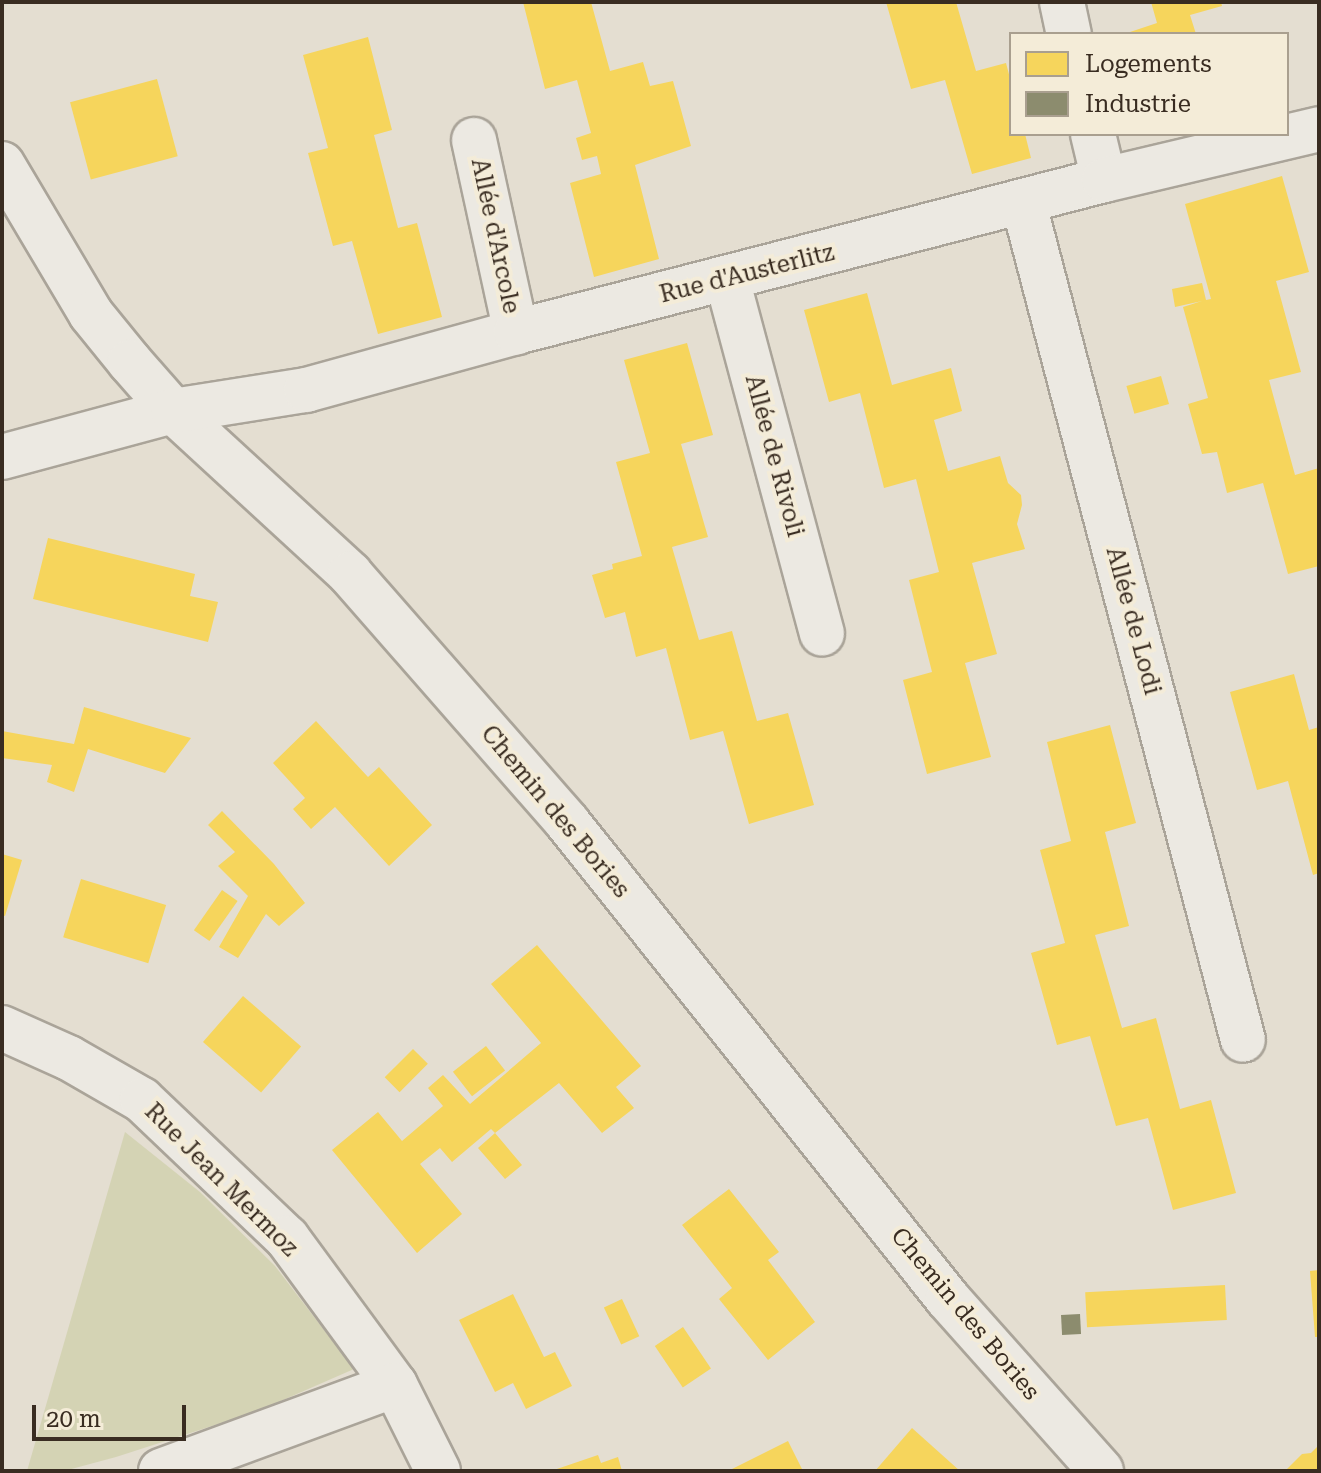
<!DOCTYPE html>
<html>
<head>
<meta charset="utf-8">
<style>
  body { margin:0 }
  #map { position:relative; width:1321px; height:1473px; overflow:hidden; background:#e4ded1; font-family:"Roboto Serif",serif }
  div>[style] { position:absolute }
  .green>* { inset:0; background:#d4d3b4 }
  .homes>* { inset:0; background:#f6d55c; transform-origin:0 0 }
  .industry>* { inset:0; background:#8c8c6e; transform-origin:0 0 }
  .roads { filter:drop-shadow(2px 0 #aaa499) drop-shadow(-2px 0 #aaa499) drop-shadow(0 2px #aaa499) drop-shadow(0 -2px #aaa499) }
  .minor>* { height:44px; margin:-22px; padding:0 22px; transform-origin:22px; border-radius:22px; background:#ece9e2 }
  span { translate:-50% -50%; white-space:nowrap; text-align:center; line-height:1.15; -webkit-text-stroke:8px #f4ecd8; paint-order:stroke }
  .street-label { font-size:24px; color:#392c21 }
  .frame { position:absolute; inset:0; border:4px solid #392c21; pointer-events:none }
  .legend { position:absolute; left:1009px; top:32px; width:280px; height:104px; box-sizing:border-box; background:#f4ecd8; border:2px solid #a99f8f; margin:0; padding:10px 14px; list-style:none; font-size:24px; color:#392c21 }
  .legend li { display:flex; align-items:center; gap:16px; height:40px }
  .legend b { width:40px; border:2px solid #a99f8f }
  .scale { position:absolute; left:32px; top:1405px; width:154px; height:36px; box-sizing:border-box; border:4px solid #392c21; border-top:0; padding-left:10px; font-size:24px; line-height:28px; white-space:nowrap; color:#392c21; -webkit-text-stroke:6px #f4ecd8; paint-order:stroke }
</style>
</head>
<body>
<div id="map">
  <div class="green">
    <i style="clip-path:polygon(125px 1132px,200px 1192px,275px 1266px,354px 1369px,258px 1411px,116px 1457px,64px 1471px,27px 1471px)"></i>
  </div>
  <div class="homes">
    <i style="clip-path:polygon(523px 2px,591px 2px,610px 71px,643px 62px,650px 86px,673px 81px,691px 146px,635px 165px,659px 259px,594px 277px,570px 183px,601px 174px,597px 156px,582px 160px,576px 138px,591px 133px,577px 80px,545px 89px)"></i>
    <i style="clip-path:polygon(886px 2px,956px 2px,976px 71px,1006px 63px,1011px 82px,1011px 134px,1025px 134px,1031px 158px,972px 174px,945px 80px,911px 89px)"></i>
    <i style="clip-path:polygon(1151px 2px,1221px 2px,1222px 6px,1190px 15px,1196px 34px,1124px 34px,1157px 23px)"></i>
    <i style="clip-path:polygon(368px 37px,392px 130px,374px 135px,398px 228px,417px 223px,442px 317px,378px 334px,352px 241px,333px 246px,308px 153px,328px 148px,303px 55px)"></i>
    <i style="left:157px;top:79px;width:80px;height:90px;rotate:75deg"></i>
    <i style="clip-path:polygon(1282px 176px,1309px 272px,1276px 281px,1301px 372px,1269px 380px,1295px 475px,1319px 468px,1319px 566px,1288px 574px,1263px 483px,1227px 493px,1217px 452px,1202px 454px,1188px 404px,1208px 398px,1183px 307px,1202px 301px,1175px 307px,1172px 289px,1202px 283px,1206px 300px,1211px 299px,1185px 204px)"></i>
    <i style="clip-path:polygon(867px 293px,892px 385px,951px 368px,962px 411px,934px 420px,948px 471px,1000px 456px,1008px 483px,1021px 495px,1022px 505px,1017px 524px,1025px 549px,972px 563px,997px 654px,965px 663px,991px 757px,927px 774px,903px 680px,932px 672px,909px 580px,939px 572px,916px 479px,884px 488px,860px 393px,829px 402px,804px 310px)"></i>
    <i style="clip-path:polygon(687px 343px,713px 435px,681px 444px,708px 537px,672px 547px,699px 640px,732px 631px,757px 721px,788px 713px,814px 805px,749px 824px,723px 731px,690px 740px,666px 648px,636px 657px,625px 612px,605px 618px,592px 575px,613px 569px,612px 564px,642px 556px,616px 462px,650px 453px,624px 360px)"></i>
    <i style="left:1161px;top:376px;width:29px;height:36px;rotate:74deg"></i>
    <i style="clip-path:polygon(48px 538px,195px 574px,190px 596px,218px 602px,208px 642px,33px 599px)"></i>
    <i style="clip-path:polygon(1294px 674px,1309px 730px,1319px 727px,1319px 873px,1313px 875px,1288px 781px,1257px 790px,1230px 692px)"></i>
    <i style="clip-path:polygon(84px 707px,191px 738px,165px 773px,88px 749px,74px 792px,47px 782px,52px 765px,2px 758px,2px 731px,74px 744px)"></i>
    <i style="clip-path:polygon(316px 721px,368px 777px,379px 767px,432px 825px,389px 866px,335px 807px,311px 829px,293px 809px,305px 798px,273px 763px)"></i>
    <i style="clip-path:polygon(1110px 725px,1136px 823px,1105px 832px,1129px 926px,1095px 935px,1122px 1028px,1156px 1018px,1180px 1109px,1211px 1100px,1236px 1193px,1173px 1210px,1148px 1118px,1116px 1126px,1090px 1036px,1057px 1045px,1031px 953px,1065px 943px,1040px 850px,1071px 841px,1047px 742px)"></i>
    <i style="clip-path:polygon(222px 811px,274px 864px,305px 903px,279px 926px,266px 914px,238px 958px,219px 947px,248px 896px,218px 866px,235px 852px,208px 825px)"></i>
    <i style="clip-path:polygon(2px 854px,22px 860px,5px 916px,2px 915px)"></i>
    <i style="left:81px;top:879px;width:89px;height:61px;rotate:17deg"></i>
    <i style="left:222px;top:890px;width:19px;height:49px;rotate:35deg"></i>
    <i style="clip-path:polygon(537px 945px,641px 1066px,616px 1087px,634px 1108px,602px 1133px,559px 1083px,495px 1133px,522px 1165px,505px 1179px,478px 1148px,495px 1133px,491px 1129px,452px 1162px,440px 1148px,420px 1164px,462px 1214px,417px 1253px,332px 1150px,378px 1112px,402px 1141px,443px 1106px,428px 1088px,443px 1075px,470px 1104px,541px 1043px,491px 984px)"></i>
    <i style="left:243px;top:996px;width:77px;height:61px;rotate:41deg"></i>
    <i style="left:486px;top:1046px;width:31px;height:42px;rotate:52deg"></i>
    <i style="left:413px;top:1049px;width:21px;height:40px;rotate:45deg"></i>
    <i style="clip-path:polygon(729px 1189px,779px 1252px,768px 1260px,815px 1322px,768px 1360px,719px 1299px,732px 1288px,682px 1225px)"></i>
    <i style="clip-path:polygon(1319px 1270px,1319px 1337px,1315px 1337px,1310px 1271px)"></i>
    <i style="left:1225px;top:1285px;width:35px;height:140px;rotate:87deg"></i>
    <i style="clip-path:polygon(513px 1294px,544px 1357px,555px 1352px,572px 1386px,526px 1409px,513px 1383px,495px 1392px,459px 1320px)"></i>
    <i style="left:622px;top:1299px;width:41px;height:20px;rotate:65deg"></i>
    <i style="left:683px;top:1327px;width:50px;height:34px;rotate:56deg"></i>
    <i style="clip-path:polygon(912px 1428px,960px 1471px,875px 1471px)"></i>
    <i style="clip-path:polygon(788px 1441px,803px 1471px,728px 1471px)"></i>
    <i style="clip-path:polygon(1319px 1445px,1319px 1471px,1285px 1471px,1302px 1454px,1311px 1453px)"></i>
    <i style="clip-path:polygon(598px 1455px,601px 1463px,618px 1457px,622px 1471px,551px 1471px)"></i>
  </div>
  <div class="industry">
    <i style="left:1080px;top:1314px;width:20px;height:19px;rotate:87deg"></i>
  </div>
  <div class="roads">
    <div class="minor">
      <i style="left:1062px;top:2px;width:33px;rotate:78deg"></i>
      <i style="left:1093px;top:134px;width:47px;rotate:76.6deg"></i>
      <i style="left:474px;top:140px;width:197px;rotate:77.7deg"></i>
      <i style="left:2px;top:164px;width:174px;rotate:59.3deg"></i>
      <i style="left:91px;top:314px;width:62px;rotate:50.9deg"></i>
      <i style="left:130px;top:362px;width:65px;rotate:48.7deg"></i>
      <i style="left:173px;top:411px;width:241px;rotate:42.6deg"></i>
      <i style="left:350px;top:574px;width:330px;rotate:48.8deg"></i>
      <i style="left:567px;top:822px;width:610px;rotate:51.38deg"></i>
      <i style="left:948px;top:1299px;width:230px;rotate:48.3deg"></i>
      <i style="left:1023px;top:201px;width:867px;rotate:75.31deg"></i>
      <i style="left:727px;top:279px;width:367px;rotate:75deg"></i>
      <i style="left:2px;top:457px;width:177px;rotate:-15.1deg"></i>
      <i style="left:173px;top:411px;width:135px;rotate:-9deg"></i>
      <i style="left:306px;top:390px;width:218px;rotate:-15.4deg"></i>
      <i style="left:516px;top:332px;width:607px;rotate:-14.49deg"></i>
      <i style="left:1104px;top:180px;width:221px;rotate:-13.3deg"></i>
      <i style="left:2px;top:1028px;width:73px;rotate:24.1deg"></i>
      <i style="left:69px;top:1058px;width:84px;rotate:29.9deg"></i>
      <i style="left:142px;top:1100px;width:200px;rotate:43.6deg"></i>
      <i style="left:287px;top:1238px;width:182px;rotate:53.7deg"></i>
      <i style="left:395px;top:1385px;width:96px;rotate:63.4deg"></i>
      <i style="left:161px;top:1471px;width:249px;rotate:-20.2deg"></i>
    </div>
  </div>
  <div class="street-label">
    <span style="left:495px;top:236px;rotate:78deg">Allée d'Arcole</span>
    <span style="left:747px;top:274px;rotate:-14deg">Rue d'Austerlitz</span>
    <span style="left:774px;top:456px;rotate:75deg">Allée de Rivoli</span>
    <span style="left:1133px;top:621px;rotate:75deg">Allée de Lodi</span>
    <span style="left:555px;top:812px;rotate:50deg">Chemin des Bories</span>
    <span style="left:221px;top:1180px;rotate:45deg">Rue Jean Mermoz</span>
    <span style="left:965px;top:1314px;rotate:50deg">Chemin des Bories</span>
  </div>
  <div class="frame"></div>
  <ul class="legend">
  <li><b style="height:22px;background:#f6d55c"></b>Logements</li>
  <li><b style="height:22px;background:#8c8c6e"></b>Industrie</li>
  </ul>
  <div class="scale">20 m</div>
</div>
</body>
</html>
